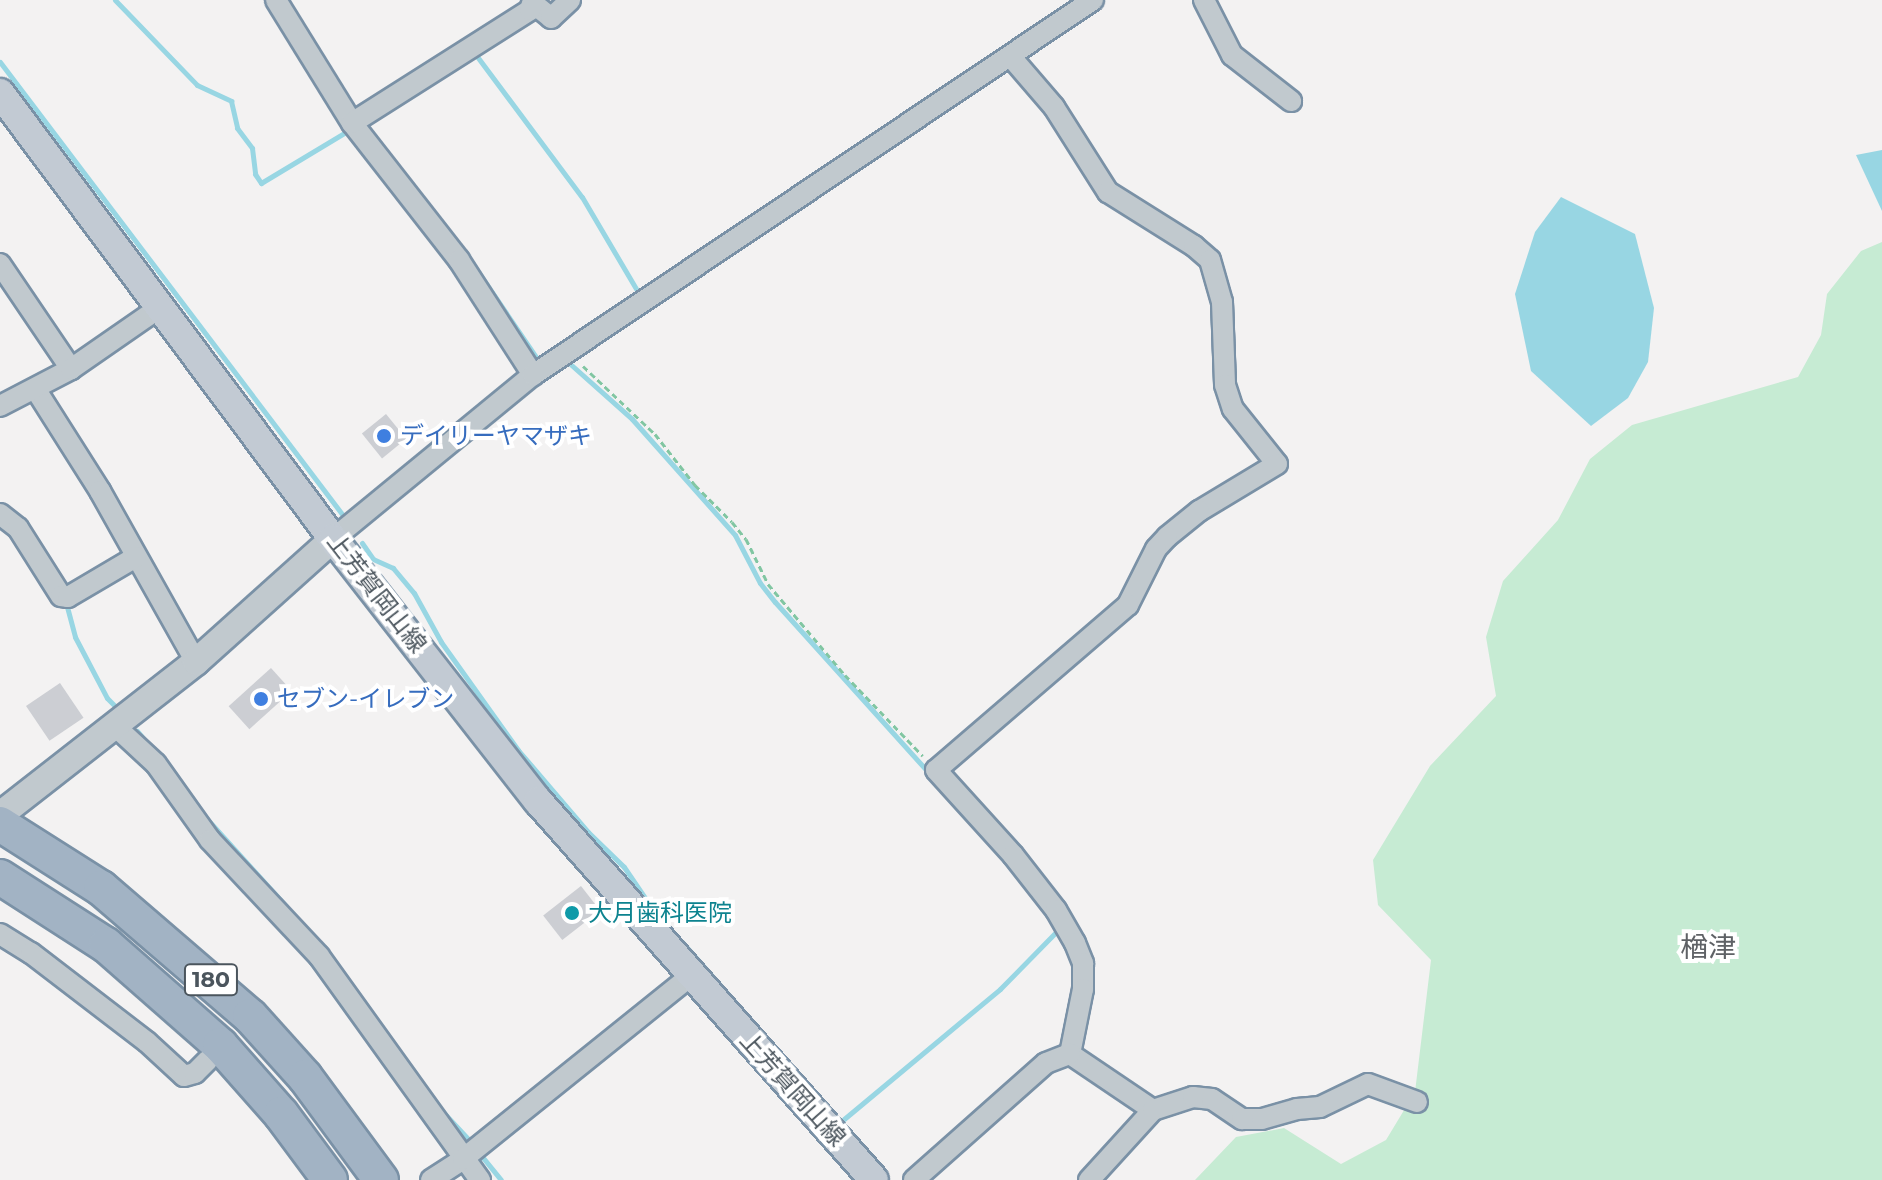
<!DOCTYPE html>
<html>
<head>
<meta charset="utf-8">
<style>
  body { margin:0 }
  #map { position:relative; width:1882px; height:1180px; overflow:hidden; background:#f3f2f2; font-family:Montserrat,"Noto Sans JP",sans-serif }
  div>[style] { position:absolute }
  .green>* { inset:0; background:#c6ebd3 }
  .water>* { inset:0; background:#98d6e3 }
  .stream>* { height:5px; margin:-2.5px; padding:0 2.5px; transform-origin:2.5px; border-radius:2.5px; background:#98d6e3 }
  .building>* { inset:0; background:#ccced3; transform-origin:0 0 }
  .path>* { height:3px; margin-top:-1.5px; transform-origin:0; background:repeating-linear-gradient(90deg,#81c6a2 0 6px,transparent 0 10px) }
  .roads { filter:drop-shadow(2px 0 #7a91a6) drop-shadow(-2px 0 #7a91a6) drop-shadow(0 2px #7a91a6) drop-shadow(0 -2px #7a91a6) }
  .minor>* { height:20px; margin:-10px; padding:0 10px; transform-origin:10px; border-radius:10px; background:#c1c9ce }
  .tertiary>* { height:26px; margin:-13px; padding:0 13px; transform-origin:13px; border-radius:13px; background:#c1c9ce }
  .secondary>* { height:28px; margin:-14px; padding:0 14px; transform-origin:14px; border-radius:14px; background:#c2cad3 }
  .trunk>* { height:34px; margin:-17px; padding:0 17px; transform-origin:17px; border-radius:17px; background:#a2b3c4 }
  .dots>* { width:22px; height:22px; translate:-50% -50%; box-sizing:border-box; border:4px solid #fff; border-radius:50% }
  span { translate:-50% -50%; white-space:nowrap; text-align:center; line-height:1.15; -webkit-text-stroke:8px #fff; paint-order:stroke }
  .shield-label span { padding:2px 6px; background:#fff; border:2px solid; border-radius:6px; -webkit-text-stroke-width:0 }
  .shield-label { font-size:22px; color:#4b555d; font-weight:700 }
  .shop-label { font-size:24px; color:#366cbe }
  .left { translate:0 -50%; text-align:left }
  .street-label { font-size:24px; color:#4b555d }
  .culture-label { font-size:24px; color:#0d838f }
  .quarter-label { font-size:28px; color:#5f6266 }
</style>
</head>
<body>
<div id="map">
  <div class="green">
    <i style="clip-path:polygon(1882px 242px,1882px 1180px,1195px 1180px,1236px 1137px,1284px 1128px,1341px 1164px,1386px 1140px,1415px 1092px,1431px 960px,1378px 905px,1373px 860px,1430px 766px,1496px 696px,1486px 637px,1503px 581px,1558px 520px,1590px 459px,1632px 425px,1798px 377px,1821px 335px,1827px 294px,1861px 251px)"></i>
  </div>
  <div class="water">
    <i style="clip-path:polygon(1882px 150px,1882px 211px,1856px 155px)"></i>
    <i style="clip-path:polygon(1561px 197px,1635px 234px,1654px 308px,1648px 362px,1628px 398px,1591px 426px,1531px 371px,1515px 294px,1535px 232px)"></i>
  </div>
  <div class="stream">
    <i style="left:115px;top:0;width:118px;rotate:46deg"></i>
    <i style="left:197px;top:85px;width:38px;rotate:25deg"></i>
    <i style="left:231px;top:101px;width:28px;rotate:77deg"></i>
    <i style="left:237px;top:128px;width:25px;rotate:53deg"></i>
    <i style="left:252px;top:148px;width:26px;rotate:83deg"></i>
    <i style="left:255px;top:174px;width:11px;rotate:56deg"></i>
    <i style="left:261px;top:183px;width:105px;rotate:-31deg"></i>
    <i style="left:481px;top:52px;width:6px;rotate:149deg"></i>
    <i style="left:476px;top:55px;width:177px;rotate:53.3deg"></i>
    <i style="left:582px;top:197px;width:110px;rotate:59.5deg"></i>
    <i style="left:638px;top:292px;width:85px;rotate:145.6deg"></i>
    <i style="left:0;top:62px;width:567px;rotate:52.89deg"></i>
    <i style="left:468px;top:257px;width:125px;rotate:55.8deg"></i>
    <i style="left:538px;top:360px;width:5px;rotate:-37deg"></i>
    <i style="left:568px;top:362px;width:86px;rotate:41.7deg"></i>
    <i style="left:632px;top:419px;width:155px;rotate:48.4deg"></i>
    <i style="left:735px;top:535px;width:54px;rotate:62.5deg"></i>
    <i style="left:760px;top:583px;width:24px;rotate:52deg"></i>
    <i style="left:775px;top:602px;width:232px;rotate:48deg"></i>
    <i style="left:362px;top:543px;width:19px;rotate:55deg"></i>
    <i style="left:373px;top:559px;width:22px;rotate:24deg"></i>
    <i style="left:393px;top:568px;width:33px;rotate:50deg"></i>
    <i style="left:414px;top:593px;width:56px;rotate:61.1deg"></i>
    <i style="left:441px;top:642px;width:133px;rotate:54.5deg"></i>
    <i style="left:518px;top:750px;width:108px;rotate:49.5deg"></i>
    <i style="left:588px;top:832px;width:50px;rotate:44.2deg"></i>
    <i style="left:624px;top:867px;width:57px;rotate:55.8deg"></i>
    <i style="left:66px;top:603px;width:35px;rotate:75deg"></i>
    <i style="left:75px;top:637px;width:69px;rotate:62.3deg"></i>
    <i style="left:107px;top:698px;width:13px;rotate:45deg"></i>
    <i style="left:137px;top:731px;width:18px;rotate:49deg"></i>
    <i style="left:207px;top:819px;width:118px;rotate:47.8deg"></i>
    <i style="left:682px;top:942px;width:103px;rotate:48.6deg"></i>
    <i style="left:442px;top:1111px;width:42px;rotate:46.9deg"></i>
    <i style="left:844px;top:1119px;width:203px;rotate:-39.8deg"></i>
    <i style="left:1000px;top:989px;width:84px;rotate:-45.5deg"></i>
    <i style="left:480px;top:1154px;width:33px;rotate:51deg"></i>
  </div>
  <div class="building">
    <i style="left:386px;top:414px;width:32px;height:31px;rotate:51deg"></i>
    <i style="left:271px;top:668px;width:31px;height:57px;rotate:48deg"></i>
    <i style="left:60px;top:683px;width:42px;height:41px;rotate:56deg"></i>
    <i style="left:581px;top:886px;width:31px;height:48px;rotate:52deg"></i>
  </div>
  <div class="path">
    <i style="left:583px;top:366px;width:99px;rotate:43.4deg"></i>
    <i style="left:655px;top:434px;width:65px;rotate:51.9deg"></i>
    <i style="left:695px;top:485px;width:52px;rotate:45deg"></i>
    <i style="left:732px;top:522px;width:22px;rotate:51deg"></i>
    <i style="left:746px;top:539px;width:50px;rotate:63.9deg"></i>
    <i style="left:768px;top:584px;width:119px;rotate:49.8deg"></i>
    <i style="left:845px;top:675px;width:112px;rotate:46.1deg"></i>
  </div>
  <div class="roads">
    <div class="minor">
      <i style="left:276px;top:0;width:145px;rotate:58.3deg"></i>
      <i style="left:352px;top:123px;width:174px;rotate:52deg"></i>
      <i style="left:459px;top:260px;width:137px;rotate:57.2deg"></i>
      <i style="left:1204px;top:0;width:62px;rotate:63deg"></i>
      <i style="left:1232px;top:55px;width:75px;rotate:37.9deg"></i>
      <i style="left:534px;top:4px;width:22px;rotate:39deg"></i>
      <i style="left:551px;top:18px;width:26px;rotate:-43deg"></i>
      <i style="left:1011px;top:57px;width:66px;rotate:49.3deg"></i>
      <i style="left:1054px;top:107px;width:101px;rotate:57.6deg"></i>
      <i style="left:1108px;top:192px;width:102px;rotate:32.1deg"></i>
      <i style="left:1194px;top:246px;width:21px;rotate:41deg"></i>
      <i style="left:1210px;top:260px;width:44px;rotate:74.1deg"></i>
      <i style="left:1222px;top:302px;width:83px;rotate:87.9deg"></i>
      <i style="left:1225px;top:385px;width:25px;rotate:72deg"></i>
      <i style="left:1233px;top:409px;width:70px;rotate:51.3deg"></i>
      <i style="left:1277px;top:464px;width:91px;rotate:148.9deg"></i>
      <i style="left:1199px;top:511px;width:41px;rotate:140.9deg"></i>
      <i style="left:1167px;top:537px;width:16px;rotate:133deg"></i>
      <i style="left:1156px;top:549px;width:63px;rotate:116.6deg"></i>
      <i style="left:1128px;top:605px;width:253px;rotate:139.3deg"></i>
      <i style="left:936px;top:770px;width:115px;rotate:47.8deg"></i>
      <i style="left:1013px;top:855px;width:70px;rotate:52deg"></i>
      <i style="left:1056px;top:910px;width:38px;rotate:60deg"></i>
      <i style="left:1075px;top:943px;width:22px;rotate:68deg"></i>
      <i style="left:1083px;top:963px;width:26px;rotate:90deg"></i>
      <i style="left:1083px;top:989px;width:66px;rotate:101.3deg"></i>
      <i style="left:1070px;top:1054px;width:100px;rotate:34deg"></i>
      <i style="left:1153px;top:1110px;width:95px;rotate:132.4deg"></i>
      <i style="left:352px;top:123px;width:211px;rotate:-32.4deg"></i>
      <i style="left:530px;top:10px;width:10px;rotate:-73deg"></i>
      <i style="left:0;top:264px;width:127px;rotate:55.9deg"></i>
      <i style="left:36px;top:390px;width:120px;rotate:57.6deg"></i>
      <i style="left:100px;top:491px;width:196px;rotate:60.7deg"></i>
      <i style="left:0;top:406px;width:80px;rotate:-27.5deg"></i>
      <i style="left:71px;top:369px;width:111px;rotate:-34.7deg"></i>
      <i style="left:0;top:514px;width:23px;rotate:38deg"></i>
      <i style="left:18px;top:528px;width:80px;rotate:57.7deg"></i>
      <i style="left:61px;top:596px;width:7px;rotate:8deg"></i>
      <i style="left:68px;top:597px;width:79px;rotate:-30.5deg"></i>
      <i style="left:333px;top:539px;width:259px;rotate:-39.4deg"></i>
      <i style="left:533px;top:375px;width:674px;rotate:-33.81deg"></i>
      <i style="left:116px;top:727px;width:54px;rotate:42.8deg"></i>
      <i style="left:156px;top:764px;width:93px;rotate:54.6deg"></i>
      <i style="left:210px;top:840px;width:159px;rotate:46.8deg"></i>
      <i style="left:319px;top:956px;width:276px;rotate:54.3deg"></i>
      <i style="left:0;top:934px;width:36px;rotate:32deg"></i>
      <i style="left:31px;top:953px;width:146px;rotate:37.5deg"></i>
      <i style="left:147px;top:1042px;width:50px;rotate:42.6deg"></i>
      <i style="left:184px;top:1076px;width:11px;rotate:-15deg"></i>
      <i style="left:195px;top:1073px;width:18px;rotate:-45deg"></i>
      <i style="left:1153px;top:1110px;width:42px;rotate:-18deg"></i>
      <i style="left:1193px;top:1097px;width:19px;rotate:6deg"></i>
      <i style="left:1212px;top:1099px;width:36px;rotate:34deg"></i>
      <i style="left:1242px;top:1119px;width:20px"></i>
      <i style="left:1262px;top:1119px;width:36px;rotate:-16deg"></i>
      <i style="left:1297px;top:1109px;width:23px;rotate:-5deg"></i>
      <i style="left:1320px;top:1107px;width:53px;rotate:-25.6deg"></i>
      <i style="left:1368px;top:1084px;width:52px;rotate:20.2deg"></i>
      <i style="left:431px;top:1180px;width:38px;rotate:-33deg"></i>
      <i style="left:463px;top:1159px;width:292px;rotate:-38.8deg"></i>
      <i style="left:914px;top:1180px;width:176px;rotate:-41.6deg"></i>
      <i style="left:1046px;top:1063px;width:26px;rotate:-21deg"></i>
    </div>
    <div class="tertiary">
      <i style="left:0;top:815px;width:249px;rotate:-38deg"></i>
      <i style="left:196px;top:662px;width:184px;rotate:-41.9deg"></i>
    </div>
    <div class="secondary">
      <i style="left:0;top:93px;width:557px;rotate:53.25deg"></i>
      <i style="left:333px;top:539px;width:333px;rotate:52deg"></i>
      <i style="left:538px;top:801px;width:506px;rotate:48.44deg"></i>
    </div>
    <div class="trunk">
      <i style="left:0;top:824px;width:120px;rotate:32.4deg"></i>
      <i style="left:101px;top:888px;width:196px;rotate:40.7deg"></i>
      <i style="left:250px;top:1016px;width:82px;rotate:48deg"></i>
      <i style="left:305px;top:1077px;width:128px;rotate:53.6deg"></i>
      <i style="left:0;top:877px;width:126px;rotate:32.7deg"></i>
      <i style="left:106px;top:945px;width:152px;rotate:41.3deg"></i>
      <i style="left:220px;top:1045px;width:92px;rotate:48.5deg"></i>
      <i style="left:281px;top:1114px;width:82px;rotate:53.4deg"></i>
    </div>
  </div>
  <div class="dots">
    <i style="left:384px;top:436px;background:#3f7fe0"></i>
    <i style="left:261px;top:699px;background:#3f7fe0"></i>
    <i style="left:572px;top:913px;background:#0f9aa8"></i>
  </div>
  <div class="shield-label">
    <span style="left:211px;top:980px">180</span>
  </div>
  <div class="shop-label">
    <span class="left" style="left:400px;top:436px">デイリーヤマザキ</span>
    <span class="left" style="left:277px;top:699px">セブン-イレブン</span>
  </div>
  <div class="street-label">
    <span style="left:377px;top:593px;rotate:52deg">上芳賀岡山線</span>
    <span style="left:793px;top:1089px;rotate:48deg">上芳賀岡山線</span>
  </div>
  <div class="culture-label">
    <span class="left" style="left:588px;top:913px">大月歯科医院</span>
  </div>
  <div class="quarter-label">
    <span style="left:1708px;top:947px">楢津</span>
  </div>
</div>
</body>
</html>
